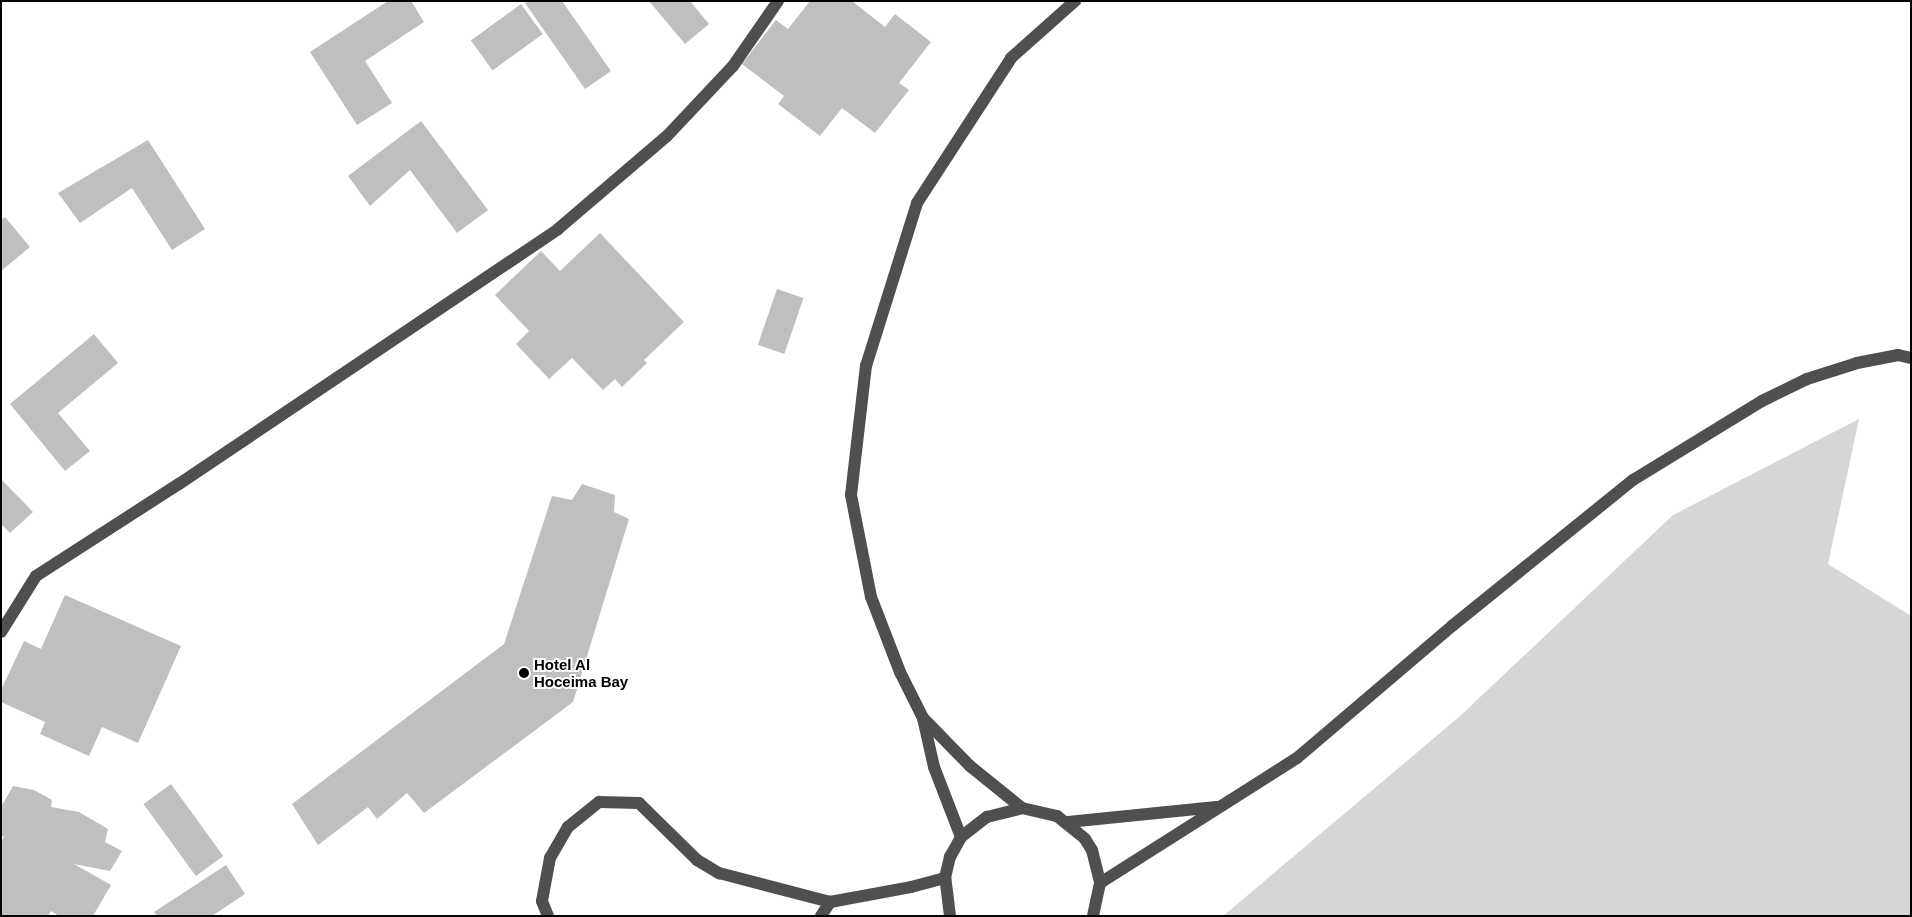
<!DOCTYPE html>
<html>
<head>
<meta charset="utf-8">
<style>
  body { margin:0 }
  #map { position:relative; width:1912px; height:917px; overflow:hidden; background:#fff; font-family:Arial,sans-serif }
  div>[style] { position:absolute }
  .green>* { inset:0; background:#d6d6d6 }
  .building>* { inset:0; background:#bfbfbf; transform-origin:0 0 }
  .minor>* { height:12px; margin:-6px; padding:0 6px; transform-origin:6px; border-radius:6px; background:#4f4f4f }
  .dots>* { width:14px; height:14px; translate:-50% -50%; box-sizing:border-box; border:2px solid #fff; border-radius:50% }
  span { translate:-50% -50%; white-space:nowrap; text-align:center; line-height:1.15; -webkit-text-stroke:4px #fff; paint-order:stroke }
  .poi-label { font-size:15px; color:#000; font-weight:700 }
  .left { translate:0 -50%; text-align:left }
  .frame { position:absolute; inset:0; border:2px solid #000; pointer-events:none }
</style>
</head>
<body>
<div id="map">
  <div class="green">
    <i style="clip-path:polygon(1859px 419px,1828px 564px,1911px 616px,1911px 916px,1223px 916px,1459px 717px,1673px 515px)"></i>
  </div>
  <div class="building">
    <i style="clip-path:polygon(388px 1px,411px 1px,424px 22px,365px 61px,392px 103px,357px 125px,310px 52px)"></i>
    <i style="clip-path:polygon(528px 1px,562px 1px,611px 71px,585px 89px,525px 3px)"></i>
    <i style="clip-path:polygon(649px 1px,690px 1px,709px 24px,685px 44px)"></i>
    <i style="clip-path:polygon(810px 1px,852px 1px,885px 27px,895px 14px,931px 42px,899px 83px,909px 90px,875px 133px,842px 108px,820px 136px,778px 104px,784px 96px,742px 64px,776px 20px,788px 29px)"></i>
    <i style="left:521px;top:4px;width:37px;height:62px;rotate:54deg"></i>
    <i style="clip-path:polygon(421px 121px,488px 210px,457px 233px,410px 170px,370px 206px,348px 176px)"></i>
    <i style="clip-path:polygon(148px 140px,205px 229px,172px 250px,132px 188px,80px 223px,58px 193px)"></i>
    <i style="clip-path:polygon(5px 217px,30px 247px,1px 271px,1px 220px)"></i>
    <i style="clip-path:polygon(600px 233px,684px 322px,644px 360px,647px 363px,622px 387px,615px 379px,603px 390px,572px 358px,549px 379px,516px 344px,529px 331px,495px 295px,541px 251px,560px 271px)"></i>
    <i style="left:777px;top:289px;width:28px;height:59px;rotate:19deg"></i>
    <i style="clip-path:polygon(94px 334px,118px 363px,58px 413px,90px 451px,65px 471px,10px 404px)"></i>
    <i style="clip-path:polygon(1px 479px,33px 512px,10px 533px,1px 524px)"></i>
    <i style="clip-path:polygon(582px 484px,615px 495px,614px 512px,629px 519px,573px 702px,424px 813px,407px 793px,377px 819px,368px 807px,318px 845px,292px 804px,504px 644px,552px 496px,572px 500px)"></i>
    <i style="clip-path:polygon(65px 595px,181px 646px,138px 743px,102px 727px,89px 756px,40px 734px,45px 722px,1px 702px,1px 690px,24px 641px,41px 649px)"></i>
    <i style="left:171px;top:784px;width:89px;height:34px;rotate:54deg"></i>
    <i style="clip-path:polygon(13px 786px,34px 790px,52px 800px,51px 807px,79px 812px,108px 829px,105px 842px,122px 851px,110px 871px,74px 864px,111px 885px,93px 916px,59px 916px,51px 911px,48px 916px,1px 916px,1px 842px,4px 837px,1px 835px,1px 807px)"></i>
    <i style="clip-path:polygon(226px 865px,245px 894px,212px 916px,157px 916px,154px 912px)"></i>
  </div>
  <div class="minor">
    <i style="left:1px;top:632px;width:66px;rotate:-58deg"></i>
    <i style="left:36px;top:576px;width:170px;rotate:-32.8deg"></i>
    <i style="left:179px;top:484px;width:457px;rotate:-33.9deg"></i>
    <i style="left:558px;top:229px;width:143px;rotate:-40.5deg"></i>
    <i style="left:667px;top:136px;width:96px;rotate:-46.7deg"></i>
    <i style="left:733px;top:66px;width:79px;rotate:-55.3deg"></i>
    <i style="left:923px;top:718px;width:67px;rotate:45.6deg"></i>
    <i style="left:970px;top:766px;width:67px;rotate:38.9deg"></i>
    <i style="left:1068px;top:822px;width:149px;rotate:-5.8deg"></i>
    <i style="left:961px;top:837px;width:75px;rotate:-111.1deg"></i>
    <i style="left:934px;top:767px;width:50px;rotate:-102.7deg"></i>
    <i style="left:923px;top:718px;width:51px;rotate:-116.6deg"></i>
    <i style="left:900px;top:672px;width:80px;rotate:-111.1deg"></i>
    <i style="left:871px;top:597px;width:104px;rotate:-101.1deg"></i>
    <i style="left:851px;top:495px;width:130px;rotate:-83.4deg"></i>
    <i style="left:866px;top:366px;width:171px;rotate:-72.6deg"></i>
    <i style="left:917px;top:203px;width:173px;rotate:-57deg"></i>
    <i style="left:1011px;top:58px;width:86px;rotate:-41.7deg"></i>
    <i style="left:1100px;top:883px;width:233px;rotate:-32.4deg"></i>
    <i style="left:1297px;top:758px;width:204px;rotate:-40.4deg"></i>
    <i style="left:1452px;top:626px;width:233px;rotate:-38.9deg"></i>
    <i style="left:1633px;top:480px;width:151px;rotate:-31.5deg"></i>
    <i style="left:1762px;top:401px;width:50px;rotate:-26.1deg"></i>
    <i style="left:1807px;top:379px;width:52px;rotate:-17.7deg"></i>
    <i style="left:1857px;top:363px;width:42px;rotate:-11deg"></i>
    <i style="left:1898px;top:355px;width:13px;rotate:13deg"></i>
    <i style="left:548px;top:916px;width:16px;rotate:-112deg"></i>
    <i style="left:542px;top:901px;width:44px;rotate:-79.5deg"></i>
    <i style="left:550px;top:858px;width:36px;rotate:-60deg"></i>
    <i style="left:568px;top:827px;width:40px;rotate:-39deg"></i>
    <i style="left:599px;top:802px;width:40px;rotate:1.4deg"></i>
    <i style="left:639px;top:803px;width:81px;rotate:44.5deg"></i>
    <i style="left:697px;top:860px;width:26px;rotate:31deg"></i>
    <i style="left:719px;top:873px;width:115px;rotate:14.6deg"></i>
    <i style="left:830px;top:902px;width:82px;rotate:-10.5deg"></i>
    <i style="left:911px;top:887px;width:35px;rotate:-15deg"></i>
    <i style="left:821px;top:916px;width:17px;rotate:-57deg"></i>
    <i style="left:950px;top:916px;width:38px;rotate:-97deg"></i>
    <i style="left:945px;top:878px;width:22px;rotate:-77deg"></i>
    <i style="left:950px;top:857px;width:23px;rotate:-61deg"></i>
    <i style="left:961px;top:837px;width:33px;rotate:-38deg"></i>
    <i style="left:987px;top:817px;width:36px;rotate:-14deg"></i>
    <i style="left:1022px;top:808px;width:36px;rotate:13deg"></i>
    <i style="left:1057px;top:816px;width:36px;rotate:39deg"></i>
    <i style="left:1085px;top:839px;width:13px;rotate:58deg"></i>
    <i style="left:1092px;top:850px;width:34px;rotate:76deg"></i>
    <i style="left:1100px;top:883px;width:34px;rotate:102deg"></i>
  </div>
  <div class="dots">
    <i style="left:524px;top:673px;background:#000"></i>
  </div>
  <div class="poi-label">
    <span class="left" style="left:534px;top:673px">Hotel Al<br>Hoceima Bay</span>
  </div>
  <div class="frame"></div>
</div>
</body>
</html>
